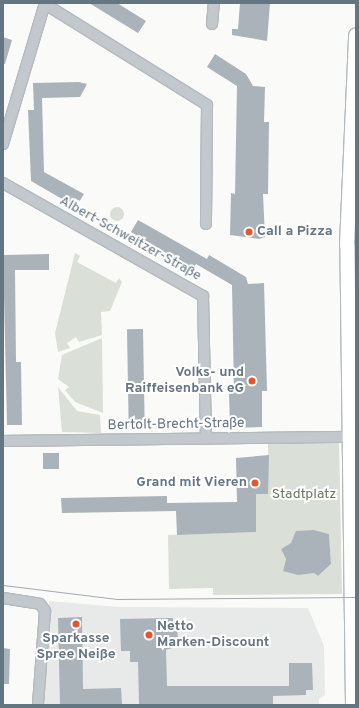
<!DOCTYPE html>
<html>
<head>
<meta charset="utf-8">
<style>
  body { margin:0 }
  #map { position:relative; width:359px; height:708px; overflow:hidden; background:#fafaf8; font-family:Overpass,sans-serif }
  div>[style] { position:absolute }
  .built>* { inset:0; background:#e8e9e9 }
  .green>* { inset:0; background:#dadfd7 }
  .round { border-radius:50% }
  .building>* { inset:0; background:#aab3b9; transform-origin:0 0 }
  .roads { filter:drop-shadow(1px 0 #b3babf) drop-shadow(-1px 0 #b3babf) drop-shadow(0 1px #b3babf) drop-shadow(0 -1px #b3babf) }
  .street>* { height:10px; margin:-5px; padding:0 5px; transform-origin:5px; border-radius:5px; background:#c3c8cc }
  .secondary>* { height:14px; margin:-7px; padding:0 7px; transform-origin:7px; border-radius:7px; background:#fff }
  .tram>* { height:1px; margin:-0.5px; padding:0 0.5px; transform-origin:0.5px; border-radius:0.5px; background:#a2aab0 }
  .dots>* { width:11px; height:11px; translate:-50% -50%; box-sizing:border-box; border:2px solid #fff; border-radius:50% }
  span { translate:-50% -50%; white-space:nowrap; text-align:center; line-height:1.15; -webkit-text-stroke:4px #fff; paint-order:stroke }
  .poi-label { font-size:14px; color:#657683; font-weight:700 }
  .left { translate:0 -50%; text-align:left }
  .right { translate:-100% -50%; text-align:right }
  .street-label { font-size:14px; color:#657683 }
  .park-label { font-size:14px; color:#687a64 }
  .frame { position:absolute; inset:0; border:4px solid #657683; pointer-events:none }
</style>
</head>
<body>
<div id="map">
  <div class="built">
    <i style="clip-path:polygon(49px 601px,119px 607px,308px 608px,324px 646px,325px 695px,319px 699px,319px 705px,44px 705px)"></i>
  </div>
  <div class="green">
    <i class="round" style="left:110px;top:207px;width:14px;height:14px"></i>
    <i style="clip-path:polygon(75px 253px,80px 256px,77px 262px,116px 283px,119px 278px,122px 282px,110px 311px,101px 312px,102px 335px,79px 342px,76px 337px,67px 343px,70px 348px,58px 352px,55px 333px)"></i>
    <i style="clip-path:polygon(102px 338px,103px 413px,75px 402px,65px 390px,69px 387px,58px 379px,62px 355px)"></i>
    <i style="clip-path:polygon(58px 387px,77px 411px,100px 415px,101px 433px,62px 432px)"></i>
    <i style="clip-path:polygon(evenodd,339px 443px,342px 594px,213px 595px,213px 588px,169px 589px,168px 535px,256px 532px,256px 501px,248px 494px,268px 494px,268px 444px,339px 443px,314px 530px,329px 534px,331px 564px,318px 576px,314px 573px,283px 571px,286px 559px,281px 549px,314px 530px)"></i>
  </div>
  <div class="building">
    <i style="clip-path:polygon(89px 3px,117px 3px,146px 21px,138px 33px)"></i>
    <i style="clip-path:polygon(240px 3px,270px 3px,267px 41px,232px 35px,232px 29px,238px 29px)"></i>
    <i style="clip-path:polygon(3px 37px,12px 40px,5px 64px,3px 64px)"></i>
    <i style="clip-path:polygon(215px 54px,246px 74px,253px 86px,265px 87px,264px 122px,269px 122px,268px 194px,263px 194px,265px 237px,259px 239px,230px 235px,231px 193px,235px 194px,237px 86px,207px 67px)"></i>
    <i style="clip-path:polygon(79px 82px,87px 84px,80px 97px,42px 98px,44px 172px,84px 194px,76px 207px,31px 181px,28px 110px,34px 110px,33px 83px)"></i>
    <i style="clip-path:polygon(138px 220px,207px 259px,209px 255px,246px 277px,248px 284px,264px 283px,267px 391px,262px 391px,262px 427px,230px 428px,229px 392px,234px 392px,232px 285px,196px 264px,193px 269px,131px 232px)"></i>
    <i style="clip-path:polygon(49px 254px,49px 270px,15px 270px,16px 362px,21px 362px,22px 425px,7px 425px,3px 255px)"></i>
    <i style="left:143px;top:329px;width:92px;height:16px;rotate:89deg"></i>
    <i style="left:59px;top:453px;width:16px;height:16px;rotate:90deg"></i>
    <i style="clip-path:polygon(269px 455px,268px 494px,256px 494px,256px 532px,177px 535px,176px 511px,62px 513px,61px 498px,167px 496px,167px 503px,237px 502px,236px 458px)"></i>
    <i style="clip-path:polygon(314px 530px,329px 534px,331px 564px,318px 576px,314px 573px,298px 575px,283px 571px,286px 559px,281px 549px,291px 543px,296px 531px)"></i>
    <i style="clip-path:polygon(82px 617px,83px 689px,121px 688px,122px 705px,60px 705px,58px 618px)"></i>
    <i style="clip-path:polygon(173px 618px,173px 623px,177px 623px,178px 646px,166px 650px,167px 686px,289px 686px,289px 663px,312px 663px,313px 690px,306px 690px,306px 695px,273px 696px,273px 705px,139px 705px,138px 662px,130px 662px,130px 651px,121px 651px,120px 619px)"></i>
    <i style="clip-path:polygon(3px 648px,10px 649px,9px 684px,3px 684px)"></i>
  </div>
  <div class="roads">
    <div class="street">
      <i style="left:45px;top:4px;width:191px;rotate:31.9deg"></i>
      <i style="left:207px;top:105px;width:119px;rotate:90.5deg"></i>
      <i style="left:212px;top:24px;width:21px;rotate:-85deg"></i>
      <i style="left:3px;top:144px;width:147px;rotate:-73.4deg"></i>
      <i style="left:3px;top:183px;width:230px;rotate:29.5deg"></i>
      <i style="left:203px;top:296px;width:143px;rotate:88.8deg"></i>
      <i style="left:3px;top:441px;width:347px;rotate:-0.7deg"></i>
      <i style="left:3px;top:598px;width:37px;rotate:9deg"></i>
      <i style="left:40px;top:604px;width:9px;rotate:54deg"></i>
      <i style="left:45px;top:611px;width:94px;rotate:94.3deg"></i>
    </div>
    <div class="secondary">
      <i style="left:353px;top:705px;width:460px;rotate:-90.7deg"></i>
      <i style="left:347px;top:245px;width:210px;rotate:-87.5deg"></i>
    </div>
  </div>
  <div class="tram">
    <i style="left:3px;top:585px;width:115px;rotate:7deg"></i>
    <i style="left:117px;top:599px;width:239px;rotate:-0.5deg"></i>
  </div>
  <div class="dots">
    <i style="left:249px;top:232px;background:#e4572e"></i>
    <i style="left:252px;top:381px;background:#e4572e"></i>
    <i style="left:255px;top:483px;background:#e4572e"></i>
    <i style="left:76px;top:624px;background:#e4572e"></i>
    <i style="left:149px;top:635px;background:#e4572e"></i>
  </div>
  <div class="poi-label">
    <span class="left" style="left:257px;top:232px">Call a Pizza</span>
    <span class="right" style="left:244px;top:381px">Volks- und<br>Raiffeisenbank eG</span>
    <span class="right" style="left:247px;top:483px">Grand mit Vieren</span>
    <span class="left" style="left:157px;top:635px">Netto<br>Marken-Discount</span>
    <span style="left:76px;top:647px">Sparkasse<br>Spree Neiße</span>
  </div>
  <div class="street-label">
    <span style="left:130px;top:239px;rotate:29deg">Albert-Schweitzer-Straße</span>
    <span style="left:176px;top:425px;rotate:-1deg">Bertolt-Brecht-Straße</span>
  </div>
  <div class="park-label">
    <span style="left:304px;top:495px">Stadtplatz</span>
  </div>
  <div class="frame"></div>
</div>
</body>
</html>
